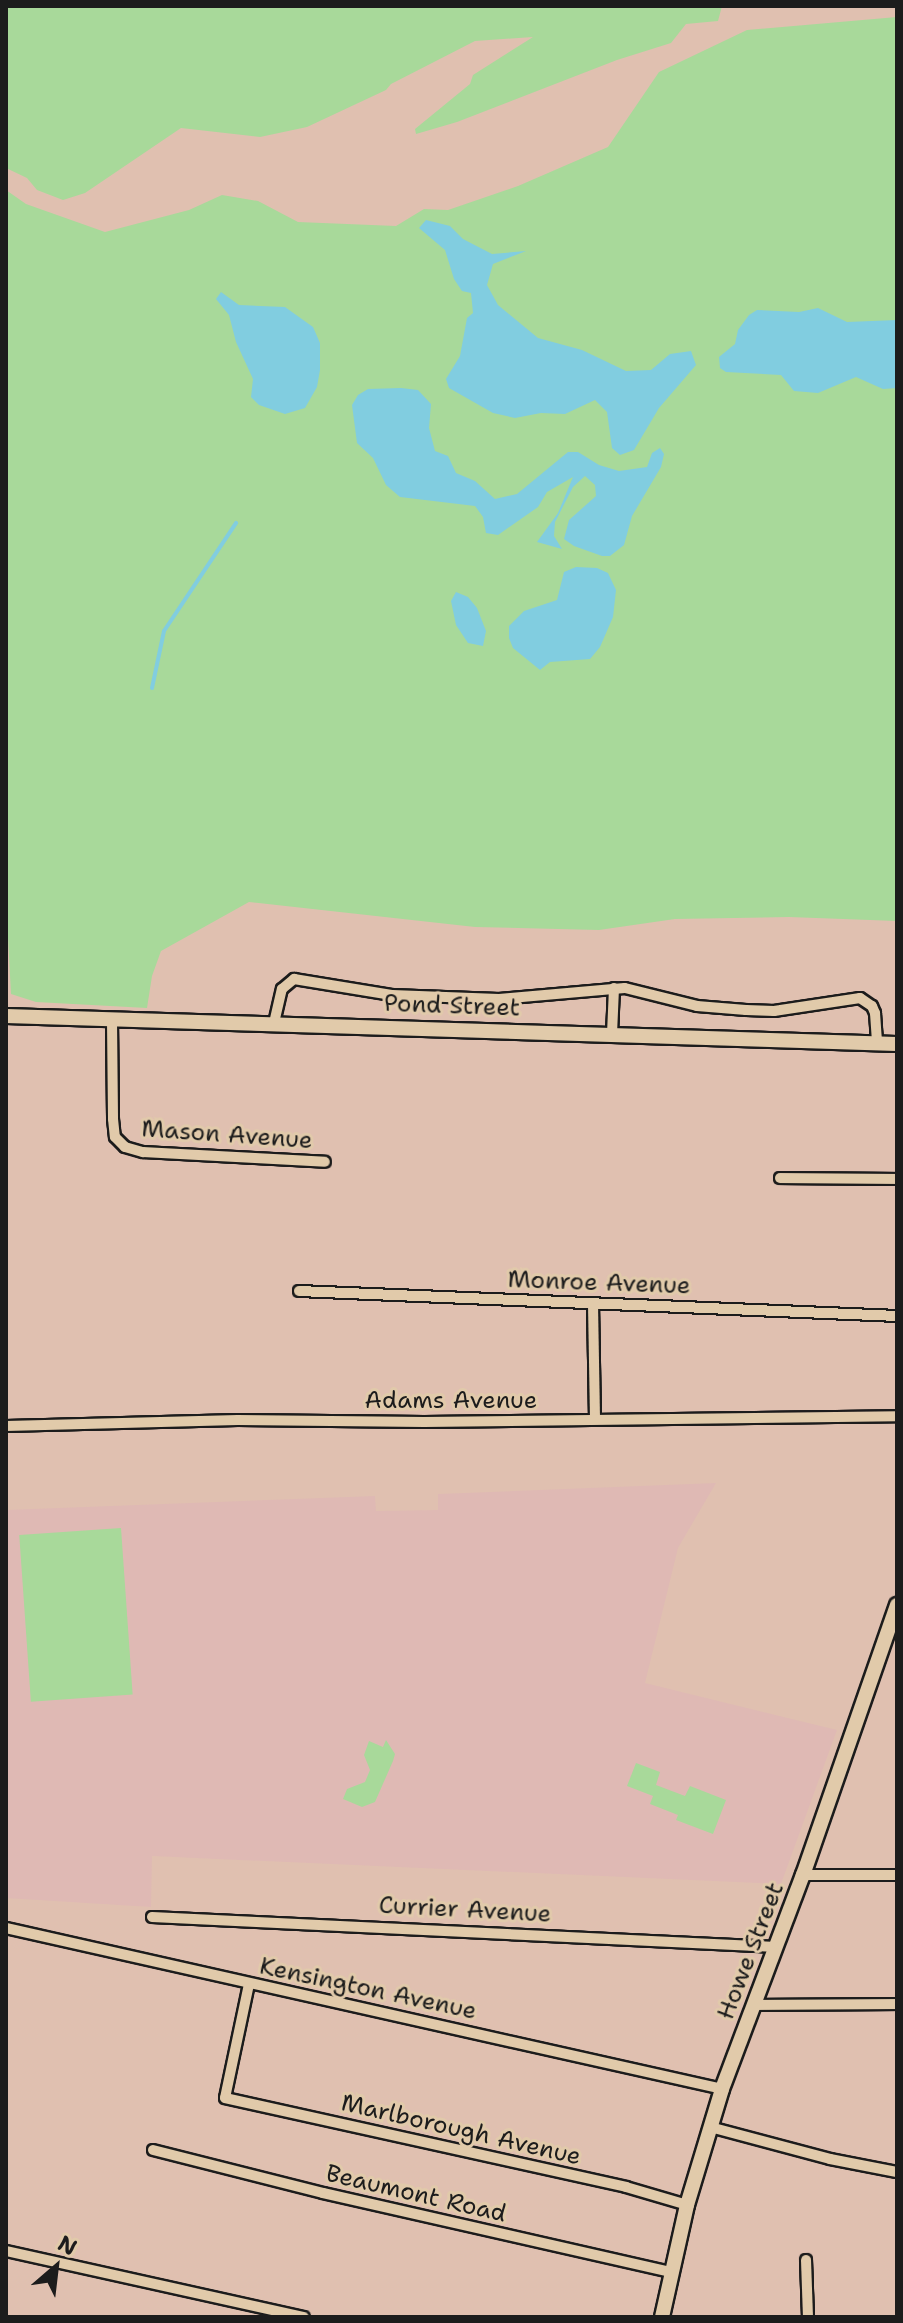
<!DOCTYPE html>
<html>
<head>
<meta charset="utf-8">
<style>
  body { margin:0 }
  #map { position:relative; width:903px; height:2323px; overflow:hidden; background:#e0c0b0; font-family:"Shantell Sans",sans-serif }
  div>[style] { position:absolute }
  .built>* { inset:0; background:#dfb9b4 }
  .green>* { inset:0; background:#a8d99a; transform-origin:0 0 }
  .water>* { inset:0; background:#81cde0 }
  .stream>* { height:4px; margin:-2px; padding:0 2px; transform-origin:2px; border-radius:2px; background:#81cde0 }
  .roads { filter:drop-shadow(2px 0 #1c1c1c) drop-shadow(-2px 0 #1c1c1c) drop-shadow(0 2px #1c1c1c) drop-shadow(0 -2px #1c1c1c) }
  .street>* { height:10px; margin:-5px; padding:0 5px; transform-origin:5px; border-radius:5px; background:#e1caaa }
  .secondary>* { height:14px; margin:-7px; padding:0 7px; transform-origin:7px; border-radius:7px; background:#e1caaa }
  span { translate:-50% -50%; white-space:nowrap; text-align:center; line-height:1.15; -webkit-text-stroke:6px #e1caaa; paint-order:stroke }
  .street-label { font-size:24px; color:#1c1c1c }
  .frame { position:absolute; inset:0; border:8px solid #1c1c1c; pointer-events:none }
  .north { position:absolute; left:16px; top:2227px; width:80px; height:80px; -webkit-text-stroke:6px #e1caaa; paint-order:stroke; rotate:28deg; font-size:22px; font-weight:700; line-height:32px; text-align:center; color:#1c1c1c }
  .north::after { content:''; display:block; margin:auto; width:28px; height:36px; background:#1c1c1c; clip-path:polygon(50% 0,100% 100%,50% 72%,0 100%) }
</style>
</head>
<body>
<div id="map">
  <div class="built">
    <i style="clip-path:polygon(716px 1483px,678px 1548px,645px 1683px,837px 1730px,781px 1884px,152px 1856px,151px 1907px,6px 1898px,6px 1510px,375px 1496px,376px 1511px,438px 1510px,438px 1494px)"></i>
  </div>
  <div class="green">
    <i style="clip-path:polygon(6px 6px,722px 6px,718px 21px,686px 24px,671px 43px,617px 60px,457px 122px,416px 134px,415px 129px,470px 84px,473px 75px,533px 37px,475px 41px,391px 84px,386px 90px,307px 127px,260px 137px,181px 128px,85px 193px,63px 200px,37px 190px,27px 178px,6px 168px)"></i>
    <i style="clip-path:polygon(897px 17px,897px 921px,789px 917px,675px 919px,599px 930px,475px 927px,249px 902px,161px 951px,152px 976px,147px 1008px,36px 1002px,11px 994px,6px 900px,6px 190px,26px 204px,105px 232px,189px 210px,222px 195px,258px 201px,298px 222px,396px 226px,424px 209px,448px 210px,518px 186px,608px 147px,659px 72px,747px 30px)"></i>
    <i style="left:121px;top:1528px;width:167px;height:102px;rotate:86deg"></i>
    <i style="clip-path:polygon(386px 1740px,395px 1754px,393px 1761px,375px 1802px,362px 1807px,343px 1799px,347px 1789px,365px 1782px,370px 1770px,364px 1755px,369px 1741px,383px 1747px)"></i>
    <i style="clip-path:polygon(636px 1763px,660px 1772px,656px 1785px,685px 1796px,690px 1786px,726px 1800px,713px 1834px,676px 1820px,678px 1815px,650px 1804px,653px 1796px,627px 1786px)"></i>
  </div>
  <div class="water">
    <i style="clip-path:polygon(426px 220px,450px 226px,463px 239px,492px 254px,526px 251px,493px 264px,487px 285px,498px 305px,538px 338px,582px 350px,626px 371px,651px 370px,670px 354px,691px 351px,696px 365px,659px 408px,634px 450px,620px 455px,612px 448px,607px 412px,595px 400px,565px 414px,541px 413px,515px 418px,493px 413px,449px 388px,446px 379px,460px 356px,467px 318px,473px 313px,471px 293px,462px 291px,454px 279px,445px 250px,419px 228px)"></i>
    <i style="clip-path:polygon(221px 292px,239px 305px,285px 307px,313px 327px,320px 343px,320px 370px,317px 387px,305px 408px,285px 414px,259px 405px,251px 397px,253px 379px,236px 342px,229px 315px,216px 299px)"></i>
    <i style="clip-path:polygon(818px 308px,847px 322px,897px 320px,897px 388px,883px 389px,856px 377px,818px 393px,794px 391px,781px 375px,726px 372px,720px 368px,719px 357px,735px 344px,738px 330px,749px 315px,757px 310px,799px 312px)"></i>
    <i style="clip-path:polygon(401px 388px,418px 390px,431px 404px,429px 428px,435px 451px,448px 456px,456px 473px,475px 481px,495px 499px,517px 494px,568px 452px,578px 452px,599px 465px,619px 471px,647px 467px,652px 453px,660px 448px,664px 454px,661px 467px,632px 516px,624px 545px,610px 556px,602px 556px,574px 546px,564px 539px,569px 520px,596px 496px,595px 485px,585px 476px,573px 487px,555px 522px,554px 536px,562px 549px,537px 542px,558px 513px,573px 477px,547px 492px,538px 507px,498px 535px,486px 533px,483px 517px,475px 506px,400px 497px,386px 485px,373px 458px,357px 443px,352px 405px,358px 395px,368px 389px)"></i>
    <i style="clip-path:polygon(576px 567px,597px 568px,608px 573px,616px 590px,613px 617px,600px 647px,590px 659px,550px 662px,540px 670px,513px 648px,509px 638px,509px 626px,524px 611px,557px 600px,564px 572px)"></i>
    <i style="clip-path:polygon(456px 592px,468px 597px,477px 608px,486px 631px,483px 646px,468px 643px,456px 625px,451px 601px)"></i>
  </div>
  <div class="stream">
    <i style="left:152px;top:688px;width:58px;rotate:-78.1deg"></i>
    <i style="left:164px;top:631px;width:130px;rotate:-56.3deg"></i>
  </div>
  <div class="roads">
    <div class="street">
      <i style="left:112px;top:1021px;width:98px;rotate:89.4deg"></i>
      <i style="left:113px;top:1119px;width:18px;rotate:84deg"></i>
      <i style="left:115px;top:1137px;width:14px;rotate:45deg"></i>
      <i style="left:125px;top:1147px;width:19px;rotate:16deg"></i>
      <i style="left:143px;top:1152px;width:182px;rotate:3.1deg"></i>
      <i style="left:274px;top:1023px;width:35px;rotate:-77deg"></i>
      <i style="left:282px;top:989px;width:16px;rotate:-40deg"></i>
      <i style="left:294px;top:979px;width:99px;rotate:9.3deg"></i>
      <i style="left:392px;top:995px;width:107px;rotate:2.1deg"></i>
      <i style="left:499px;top:999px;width:126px;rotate:-5deg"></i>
      <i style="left:625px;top:988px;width:74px;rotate:14deg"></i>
      <i style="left:697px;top:1006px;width:49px;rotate:4.7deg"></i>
      <i style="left:746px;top:1010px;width:28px;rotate:2deg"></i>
      <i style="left:774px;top:1011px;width:87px;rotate:-8.6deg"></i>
      <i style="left:860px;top:998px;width:14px;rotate:34deg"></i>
      <i style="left:872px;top:1006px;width:8px;rotate:67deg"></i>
      <i style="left:875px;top:1013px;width:30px;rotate:86deg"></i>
      <i style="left:612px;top:1034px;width:46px;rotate:-87.5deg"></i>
      <i style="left:780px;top:1178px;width:117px;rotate:0.5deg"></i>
      <i style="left:299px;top:1291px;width:599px;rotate:2.39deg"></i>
      <i style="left:593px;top:1304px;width:115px;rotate:89deg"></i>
      <i style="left:6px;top:1426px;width:232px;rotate:-1.5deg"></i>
      <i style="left:238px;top:1420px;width:186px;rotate:0.6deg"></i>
      <i style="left:424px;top:1422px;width:473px;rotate:-0.7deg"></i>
      <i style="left:803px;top:1875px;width:94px"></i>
      <i style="left:152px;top:1917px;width:625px;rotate:2.75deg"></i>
      <i style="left:6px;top:1928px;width:734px;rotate:12.67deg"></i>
      <i style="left:249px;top:1984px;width:116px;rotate:101.9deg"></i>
      <i style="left:225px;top:2098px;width:411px;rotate:12.5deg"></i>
      <i style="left:626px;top:2187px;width:64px;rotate:16.4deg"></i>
      <i style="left:753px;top:2005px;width:144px;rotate:-0.4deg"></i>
      <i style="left:710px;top:2127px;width:124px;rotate:14.9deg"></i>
      <i style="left:830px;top:2159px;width:68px;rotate:11deg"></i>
      <i style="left:153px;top:2150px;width:175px;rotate:14.2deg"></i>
      <i style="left:323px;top:2193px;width:357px;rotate:12.8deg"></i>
      <i style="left:6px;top:2251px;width:305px;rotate:12.5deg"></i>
      <i style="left:806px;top:2260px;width:57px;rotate:88deg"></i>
    </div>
    <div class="secondary">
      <i style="left:6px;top:1016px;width:891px;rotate:1.8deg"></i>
      <i style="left:662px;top:2317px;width:115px;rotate:-77.4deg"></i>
      <i style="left:687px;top:2205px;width:121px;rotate:-73.2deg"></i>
      <i style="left:722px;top:2089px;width:229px;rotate:-69.3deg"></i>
      <i style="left:803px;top:1875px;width:286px;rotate:-70.8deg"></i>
    </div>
  </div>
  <div class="street-label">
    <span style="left:452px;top:1006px;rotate:2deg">Pond Street</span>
    <span style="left:227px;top:1135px;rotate:4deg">Mason Avenue</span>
    <span style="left:599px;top:1283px;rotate:2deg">Monroe Avenue</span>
    <span style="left:451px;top:1401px">Adams Avenue</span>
    <span style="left:465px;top:1910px;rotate:3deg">Currier Avenue</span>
    <span style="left:751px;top:1951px;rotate:-69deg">Howe Street</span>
    <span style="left:368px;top:1989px;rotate:12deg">Kensington Avenue</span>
    <span style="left:461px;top:2130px;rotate:13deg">Marlborough Avenue</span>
    <span style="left:416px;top:2194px;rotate:13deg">Beaumont Road</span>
  </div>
  <div class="frame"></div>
  <div class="north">N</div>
</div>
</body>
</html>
